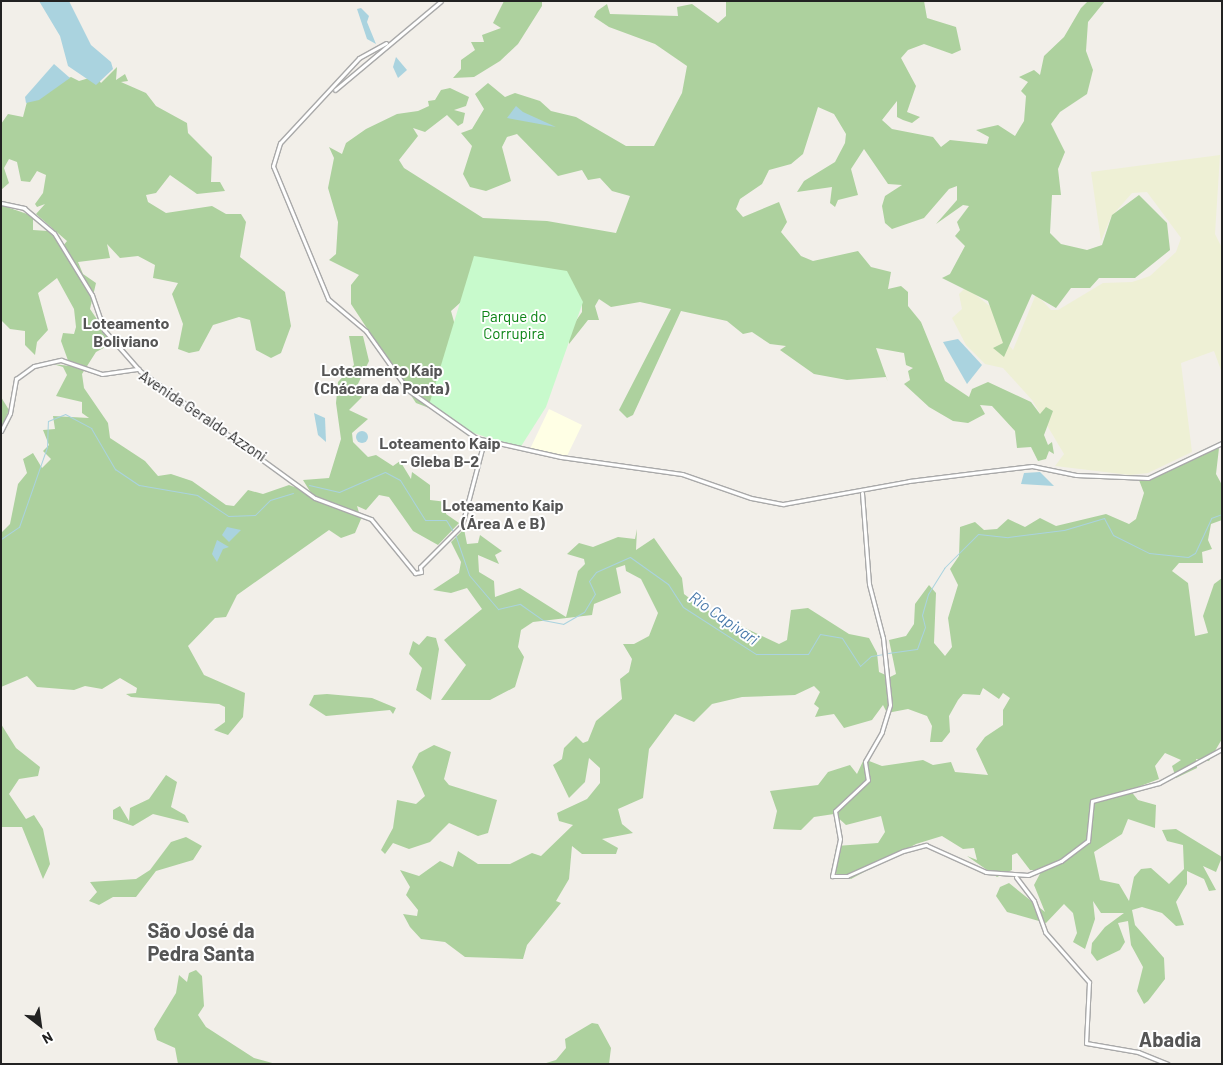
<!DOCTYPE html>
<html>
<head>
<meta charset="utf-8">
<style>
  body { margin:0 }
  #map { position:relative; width:1223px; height:1065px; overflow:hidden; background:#f2efe9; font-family:Barlow,sans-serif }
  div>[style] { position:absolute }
  .education>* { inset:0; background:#ffffe5 }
  .farmland>* { inset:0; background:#eef0d5 }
  .forest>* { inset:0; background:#add19e }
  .park>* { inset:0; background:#c8facc }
  .water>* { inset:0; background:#aad3df }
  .round { border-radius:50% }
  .stream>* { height:1px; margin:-0.5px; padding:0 0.5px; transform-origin:0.5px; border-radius:0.5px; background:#aad3df }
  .roads { filter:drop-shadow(1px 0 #a9a9a9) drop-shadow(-1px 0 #a9a9a9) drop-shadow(0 1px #a9a9a9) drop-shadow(0 -1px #a9a9a9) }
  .minor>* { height:3px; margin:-1.5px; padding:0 1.5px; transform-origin:1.5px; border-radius:1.5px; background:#fff }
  span { translate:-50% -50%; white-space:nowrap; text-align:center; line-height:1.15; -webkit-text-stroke:4px #fff; paint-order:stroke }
  .park-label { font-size:15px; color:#0c8416 }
  .street-label { font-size:15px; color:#222 }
  .neighbourhood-label { font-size:16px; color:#555; font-weight:700 }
  .water-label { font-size:16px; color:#4a7aab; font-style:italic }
  .district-label { font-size:20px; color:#555; font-weight:700 }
  .frame { position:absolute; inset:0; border:2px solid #222; pointer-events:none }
  .north { position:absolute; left:15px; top:1000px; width:50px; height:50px; -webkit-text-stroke:4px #fff; paint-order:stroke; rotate:150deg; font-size:14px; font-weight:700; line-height:20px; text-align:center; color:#222 }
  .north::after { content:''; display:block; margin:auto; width:18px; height:22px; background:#222; clip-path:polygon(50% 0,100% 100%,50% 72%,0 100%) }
</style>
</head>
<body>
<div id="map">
  <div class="education">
    <i style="clip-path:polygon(549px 409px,582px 425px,567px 456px,530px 449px)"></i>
  </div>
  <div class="farmland">
    <i style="clip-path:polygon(1220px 155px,1215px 234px,1222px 248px,1222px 373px,1214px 351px,1181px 363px,1192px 452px,1148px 473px,1130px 475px,1055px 466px,1064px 454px,1032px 400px,1003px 368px,985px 364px,966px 345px,952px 318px,962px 309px,959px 294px,966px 287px,992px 308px,1000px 334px,1013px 350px,1036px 294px,1051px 310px,1058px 310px,1103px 283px,1132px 282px,1150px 276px,1176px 252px,1181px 238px,1147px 192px,1132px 193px,1111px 217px,1101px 241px,1091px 172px)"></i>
  </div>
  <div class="forest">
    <i style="clip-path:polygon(504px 1px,542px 1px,542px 6px,518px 44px,500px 61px,474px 77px,453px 78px,461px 69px,461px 60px,475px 50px,471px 42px,484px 42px,482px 35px,501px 28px,493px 23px)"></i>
    <i style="clip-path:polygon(726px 1px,924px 1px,927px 18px,956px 27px,961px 50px,952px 54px,924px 44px,908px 50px,901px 58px,916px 86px,907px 112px,920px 117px,912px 123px,903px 120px,897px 117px,897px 101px,882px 120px,892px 129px,933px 137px,941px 147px,950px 140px,987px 144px,989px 137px,976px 130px,998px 125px,1015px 136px,1024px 121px,1026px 96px,1021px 91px,1028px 82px,1019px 77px,1034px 70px,1040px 75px,1044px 56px,1064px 37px,1081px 8px,1088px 1px,1105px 1px,1088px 22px,1086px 51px,1093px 70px,1087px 94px,1060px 112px,1051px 124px,1065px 152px,1058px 169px,1061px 195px,1052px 195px,1050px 233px,1061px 244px,1087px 250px,1102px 245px,1112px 215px,1139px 195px,1167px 223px,1170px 250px,1135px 278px,1099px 278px,1090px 288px,1071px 288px,1056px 308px,1032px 294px,1004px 357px,993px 348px,1003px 343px,988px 301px,942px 278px,950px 274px,965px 246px,955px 236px,960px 230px,957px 222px,969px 206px,963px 205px,936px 224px,957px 200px,957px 186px,949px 189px,924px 218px,892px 229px,885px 223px,882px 206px,885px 196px,902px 185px,888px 184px,864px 149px,851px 169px,858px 195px,838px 200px,835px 207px,830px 203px,832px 187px,797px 192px,804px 181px,835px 162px,845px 143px,846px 134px,834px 114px,818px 107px,803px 154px,791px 164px,769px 170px,762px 184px,740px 199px,736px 209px,743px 217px,779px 202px,787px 222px,781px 232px,801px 256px,813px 261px,858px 251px,871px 267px,891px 272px,888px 289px,901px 286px,908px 292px,908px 306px,921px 322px,945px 381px,969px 397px,972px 389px,988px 382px,1031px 402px,1040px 414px,1046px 407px,1053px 411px,1044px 435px,1048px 445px,1052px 442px,1054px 454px,1049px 451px,1046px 459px,1038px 461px,1031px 447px,1017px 448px,1015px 431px,992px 406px,980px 405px,985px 414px,968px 423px,953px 421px,929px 407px,904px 384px,910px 380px,908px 371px,913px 368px,906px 365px,904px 353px,876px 348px,888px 382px,886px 377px,847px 380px,814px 374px,780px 350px,786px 346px,770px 344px,752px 332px,743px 334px,727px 321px,681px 311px,633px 415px,627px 418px,619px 410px,671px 309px,640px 302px,611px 307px,599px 299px,595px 306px,599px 320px,588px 320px,569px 344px,569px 331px,582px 312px,582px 303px,461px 302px,451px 311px,456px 329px,437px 411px,416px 403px,351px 304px,351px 285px,359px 275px,329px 260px,336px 254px,338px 222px,328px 188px,334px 158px,329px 147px,342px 154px,346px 143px,366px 129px,397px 114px,418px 111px,429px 106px,428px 101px,435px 100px,441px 90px,450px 88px,469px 97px,466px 106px,454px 110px,465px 113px,463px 123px,458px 126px,447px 115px,425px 132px,413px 128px,418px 136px,399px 160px,404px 168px,483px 218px,547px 221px,616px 233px,630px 196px,612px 191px,600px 178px,588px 180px,582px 170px,558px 176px,517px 134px,507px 137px,502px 147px,511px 181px,486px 191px,470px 187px,463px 174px,472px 146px,461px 133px,472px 129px,484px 109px,475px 94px,488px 83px,505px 97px,515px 93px,540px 101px,551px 111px,576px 117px,626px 146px,654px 146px,682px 93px,687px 66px,655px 44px,609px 27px,594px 17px,597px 11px,607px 4px,610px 14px,678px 16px,677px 7px,692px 4px,718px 23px,726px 16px)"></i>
    <i style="clip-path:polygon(117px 67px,116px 80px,125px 74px,128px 81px,121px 82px,146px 93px,156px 106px,187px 123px,188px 133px,212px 157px,211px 182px,220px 182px,225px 191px,197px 194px,170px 175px,156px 193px,146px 195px,148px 202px,166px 213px,212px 206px,226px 214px,241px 214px,246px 222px,240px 257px,285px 292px,291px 326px,281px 353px,271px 358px,256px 350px,250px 320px,239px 317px,213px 325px,199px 351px,189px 353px,178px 349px,183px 324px,172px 294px,178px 283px,153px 278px,155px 265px,138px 256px,120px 258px,107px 244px,110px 258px,78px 262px,83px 274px,96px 283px,90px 309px,113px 343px,96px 352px,82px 374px,84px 388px,108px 423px,110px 438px,145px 461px,158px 476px,171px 474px,192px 481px,226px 505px,234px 506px,248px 490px,263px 494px,289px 485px,311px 493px,303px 480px,329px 478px,341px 439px,336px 403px,338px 382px,354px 365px,349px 336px,363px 336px,369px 361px,356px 388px,362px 397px,349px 410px,368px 419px,352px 433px,353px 442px,368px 457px,376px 455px,393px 466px,400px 461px,411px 479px,412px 472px,430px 485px,430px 500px,447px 502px,446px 514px,459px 523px,438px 545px,413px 531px,389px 497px,379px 495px,366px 510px,357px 506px,361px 519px,355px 533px,341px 538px,329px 530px,237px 595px,226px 617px,215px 618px,188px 646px,204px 675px,245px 693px,243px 717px,228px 735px,214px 730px,225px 722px,225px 707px,219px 704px,131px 697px,126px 694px,136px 693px,137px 688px,120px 678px,102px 689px,85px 686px,74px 690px,37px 687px,27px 676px,1px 687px,1px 533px,10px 524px,18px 484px,27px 473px,23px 459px,33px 453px,42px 468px,51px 459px,43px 451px,49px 445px,43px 430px,55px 429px,53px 416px,89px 418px,82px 413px,82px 402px,56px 396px,67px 375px,63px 367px,53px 364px,70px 366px,61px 341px,63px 333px,74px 334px,76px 327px,74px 309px,57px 278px,38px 293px,48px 330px,37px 342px,35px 355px,25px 345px,25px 331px,10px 329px,1px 320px,1px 205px,33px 216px,33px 230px,48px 231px,63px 246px,67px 241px,36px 214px,45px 204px,37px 207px,35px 204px,43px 193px,46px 175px,37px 171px,30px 182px,21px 181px,17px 162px,9px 159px,4px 168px,9px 183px,1px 190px,1px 124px,8px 114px,23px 117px,29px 94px,71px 77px,79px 81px,96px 76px,101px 83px)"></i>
    <i style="clip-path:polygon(1px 397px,9px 410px,1px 429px)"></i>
    <i style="clip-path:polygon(1219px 448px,1216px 474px,1222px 485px,1222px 520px,1211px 524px,1208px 540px,1212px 549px,1202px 552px,1203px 563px,1179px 563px,1172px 571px,1188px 583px,1195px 636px,1208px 633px,1203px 616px,1214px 584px,1222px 578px,1222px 739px,1209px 761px,1196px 759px,1197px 768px,1176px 778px,1172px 766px,1181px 760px,1165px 753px,1155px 766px,1159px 779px,1130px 790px,1138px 800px,1156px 805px,1155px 828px,1128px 819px,1122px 834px,1094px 852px,1100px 880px,1119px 884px,1129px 901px,1134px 877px,1141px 869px,1151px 868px,1169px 884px,1184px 869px,1183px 845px,1167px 841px,1162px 830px,1176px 829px,1222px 857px,1216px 872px,1203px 866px,1216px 890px,1209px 891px,1204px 879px,1187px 871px,1187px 884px,1176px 902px,1184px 925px,1176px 926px,1162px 913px,1142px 907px,1132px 910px,1135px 925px,1164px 958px,1165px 979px,1148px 1001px,1144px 1004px,1137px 991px,1143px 967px,1131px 945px,1128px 921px,1118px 923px,1125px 942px,1120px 950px,1097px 961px,1091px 953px,1092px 943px,1105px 927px,1124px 913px,1101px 913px,1093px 901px,1095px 919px,1085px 949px,1073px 942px,1077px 933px,1073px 913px,1064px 904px,1046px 923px,1007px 912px,996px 896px,1000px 887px,1009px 883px,1045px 912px,1034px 885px,1042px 870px,1030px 870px,1017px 853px,1012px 855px,1012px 870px,997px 877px,967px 856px,977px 860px,974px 848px,963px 849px,942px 836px,916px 844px,851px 879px,834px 873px,836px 846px,878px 843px,885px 832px,881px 816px,846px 825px,834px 814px,814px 817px,801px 830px,773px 829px,777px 811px,770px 791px,818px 785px,828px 772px,850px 765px,857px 774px,864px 759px,882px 766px,923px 760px,933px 765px,951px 762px,955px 772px,988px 775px,976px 749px,985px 737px,1003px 725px,1003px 710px,1010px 698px,1003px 693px,999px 699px,983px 688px,980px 695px,963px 694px,958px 700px,949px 716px,950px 732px,942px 742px,930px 742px,932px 726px,927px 716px,908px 709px,887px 713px,883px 705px,872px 720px,844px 728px,834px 714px,815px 717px,819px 708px,814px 704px,820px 692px,814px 686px,795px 695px,742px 697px,712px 704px,694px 722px,675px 714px,649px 749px,643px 798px,618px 809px,622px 824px,633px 833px,602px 839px,618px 848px,616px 854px,582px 854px,572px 846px,569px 879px,556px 901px,561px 903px,527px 945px,523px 959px,465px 957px,445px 942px,421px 939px,410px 927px,403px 914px,417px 916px,418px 910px,406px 895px,410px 887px,400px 870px,419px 876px,440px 861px,453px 867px,458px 851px,478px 864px,510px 864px,532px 853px,541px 856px,573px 825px,559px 821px,557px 813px,587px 799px,600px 783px,600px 768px,589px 758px,585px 782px,569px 798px,553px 765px,562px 759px,564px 748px,576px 736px,583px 743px,588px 741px,596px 721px,622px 699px,620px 679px,629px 672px,632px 659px,623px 644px,634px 644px,649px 636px,658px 613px,641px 579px,626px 571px,625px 565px,616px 568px,621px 593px,594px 604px,592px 615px,533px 622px,521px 630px,518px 647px,524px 657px,515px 687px,490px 700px,441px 700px,466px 665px,444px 640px,482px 609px,467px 588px,451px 593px,433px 590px,459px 573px,461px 562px,451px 542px,464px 529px,467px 544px,478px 543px,480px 535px,502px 551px,495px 555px,499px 564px,478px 555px,479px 572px,494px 581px,495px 597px,520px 588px,566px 617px,578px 571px,585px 564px,584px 559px,567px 554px,579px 543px,593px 547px,618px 537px,635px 539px,637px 529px,636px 550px,654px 538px,682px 578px,684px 594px,701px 607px,779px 644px,787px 640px,791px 610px,808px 608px,849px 634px,869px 638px,877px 653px,879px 672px,890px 677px,896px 674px,889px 640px,906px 636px,914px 624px,915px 604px,929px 585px,936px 593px,934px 643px,945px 656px,952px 647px,948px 618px,958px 585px,950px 569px,959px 556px,960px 527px,975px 522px,984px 530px,997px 529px,1008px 519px,1025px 527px,1040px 518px,1056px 526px,1106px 514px,1129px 524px,1136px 519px,1144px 493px,1139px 480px)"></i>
    <i style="clip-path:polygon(427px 636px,436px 638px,439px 649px,431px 700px,416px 690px,422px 668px,409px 654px,413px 641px,419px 645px)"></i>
    <i style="clip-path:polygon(327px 694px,372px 698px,396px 708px,393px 714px,390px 710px,326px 716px,309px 705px,314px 695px)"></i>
    <i style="clip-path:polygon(1px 724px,16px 748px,40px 767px,38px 776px,19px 779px,9px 794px,26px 819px,34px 815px,43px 829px,50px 864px,43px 879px,22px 827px,1px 827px)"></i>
    <i style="clip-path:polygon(434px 745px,451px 752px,444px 779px,449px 785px,497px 800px,488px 833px,478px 836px,449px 823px,430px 842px,409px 849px,393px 843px,385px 854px,381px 850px,393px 828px,397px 800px,416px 804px,425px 796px,412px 767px,419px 753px)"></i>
    <i style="clip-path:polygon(166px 775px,177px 782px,171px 807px,185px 815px,189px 823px,153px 814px,133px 826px,113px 819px,113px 810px,120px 806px,129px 821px,130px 808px,149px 799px)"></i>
    <i style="clip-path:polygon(186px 837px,202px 846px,193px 860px,156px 871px,136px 897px,113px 897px,99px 905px,89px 901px,97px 892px,90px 882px,136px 879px,150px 870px,171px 842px)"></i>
    <i style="clip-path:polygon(196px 970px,202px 976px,204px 1006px,198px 1015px,206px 1027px,254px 1058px,276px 1064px,178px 1064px,175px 1048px,157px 1040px,154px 1029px,176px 993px,179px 975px,187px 982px,189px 973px)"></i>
    <i style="clip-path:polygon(592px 1023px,598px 1024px,611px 1048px,609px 1064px,543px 1064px,556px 1060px,566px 1048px,565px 1039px)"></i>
  </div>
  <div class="park">
    <i style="clip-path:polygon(474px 256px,567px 271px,583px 302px,546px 407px,520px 448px,461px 429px,429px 405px)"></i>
  </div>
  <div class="water">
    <i style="clip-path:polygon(39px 1px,69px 1px,91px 45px,111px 62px,113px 69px,96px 85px,68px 66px,60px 36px)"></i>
    <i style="clip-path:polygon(361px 8px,369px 16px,367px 22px,376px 44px,367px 39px,357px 9px)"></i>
    <i style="clip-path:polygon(396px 57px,407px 70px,398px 78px,393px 67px)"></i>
    <i style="clip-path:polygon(54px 64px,70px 78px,39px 100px,26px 103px,25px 97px)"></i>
    <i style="clip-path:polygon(516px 106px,523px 112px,556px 127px,507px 118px)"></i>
    <i style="clip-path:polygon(958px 339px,982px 365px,967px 384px,943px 342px)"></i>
    <i style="clip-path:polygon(314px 413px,325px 418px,326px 442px,318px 435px)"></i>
    <i class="round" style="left:356px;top:431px;width:12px;height:12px"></i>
    <i style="clip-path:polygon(1040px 472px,1054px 486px,1021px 484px,1024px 473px)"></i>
    <i style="clip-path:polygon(227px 527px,241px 530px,229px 542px,222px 535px)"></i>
    <i style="clip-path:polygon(217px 540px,229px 547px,223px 549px,217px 562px,212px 554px)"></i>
  </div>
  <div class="stream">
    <i style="left:309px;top:485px;width:31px;rotate:13deg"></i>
    <i style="left:339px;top:492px;width:50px;rotate:-23.5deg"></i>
    <i style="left:385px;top:472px;width:17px;rotate:28deg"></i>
    <i style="left:400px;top:480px;width:47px;rotate:58deg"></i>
    <i style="left:425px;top:520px;width:21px"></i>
    <i style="left:446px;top:520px;width:13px;rotate:58deg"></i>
    <i style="left:455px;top:534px;width:43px;rotate:71.1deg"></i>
    <i style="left:469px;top:575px;width:45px;rotate:49.5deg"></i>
    <i style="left:498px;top:609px;width:23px;rotate:-13deg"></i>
    <i style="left:520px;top:604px;width:28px;rotate:35deg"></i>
    <i style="left:543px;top:620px;width:20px;rotate:11deg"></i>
    <i style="left:563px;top:624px;width:24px;rotate:-30deg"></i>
    <i style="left:584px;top:612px;width:21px;rotate:-59deg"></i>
    <i style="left:595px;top:594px;width:14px;rotate:-115deg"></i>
    <i style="left:589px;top:581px;width:11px;rotate:-52deg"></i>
    <i style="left:596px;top:572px;width:37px;rotate:-24deg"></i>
    <i style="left:630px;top:557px;width:47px;rotate:35.4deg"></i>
    <i style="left:668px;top:584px;width:27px;rotate:57deg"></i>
    <i style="left:683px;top:607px;width:87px;rotate:32.8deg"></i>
    <i style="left:756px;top:654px;width:52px"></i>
    <i style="left:808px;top:654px;width:23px;rotate:-59deg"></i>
    <i style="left:820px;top:634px;width:22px;rotate:10deg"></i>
    <i style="left:842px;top:638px;width:33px;rotate:57deg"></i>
    <i style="left:860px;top:666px;width:15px;rotate:-42deg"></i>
    <i style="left:871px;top:656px;width:12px;rotate:-9deg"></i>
    <i style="left:1px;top:539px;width:22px;rotate:-34deg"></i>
    <i style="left:19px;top:527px;width:85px;rotate:-70.7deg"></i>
    <i style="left:47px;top:447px;width:26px;rotate:-88deg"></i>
    <i style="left:48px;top:421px;width:18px;rotate:-22deg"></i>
    <i style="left:65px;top:414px;width:30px;rotate:28deg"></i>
    <i style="left:91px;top:428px;width:48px;rotate:59.7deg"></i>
    <i style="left:115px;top:469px;width:29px;rotate:34deg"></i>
    <i style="left:139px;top:485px;width:59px;rotate:9.8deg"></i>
    <i style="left:197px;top:495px;width:37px;rotate:34deg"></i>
    <i style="left:228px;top:516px;width:27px;rotate:-2deg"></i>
    <i style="left:255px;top:515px;width:21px;rotate:-45deg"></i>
    <i style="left:270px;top:500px;width:24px;rotate:-17deg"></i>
    <i style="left:888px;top:653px;width:29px;rotate:-8deg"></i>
    <i style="left:917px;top:649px;width:23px;rotate:-70deg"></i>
    <i style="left:925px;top:627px;width:12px;rotate:-104deg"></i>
    <i style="left:922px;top:615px;width:22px;rotate:-74deg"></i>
    <i style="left:928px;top:594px;width:31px;rotate:-58deg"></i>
    <i style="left:944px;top:568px;width:48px;rotate:-45deg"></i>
    <i style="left:978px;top:534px;width:30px;rotate:6deg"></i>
    <i style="left:1008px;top:537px;width:56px;rotate:-7.1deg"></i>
    <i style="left:1064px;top:530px;width:42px;rotate:-16.7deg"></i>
    <i style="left:1104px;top:518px;width:19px;rotate:62deg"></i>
    <i style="left:1113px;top:535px;width:40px;rotate:26.6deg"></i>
    <i style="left:1149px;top:553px;width:39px;rotate:6deg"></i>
    <i style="left:1188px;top:557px;width:8px;rotate:-30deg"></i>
    <i style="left:1195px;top:553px;width:38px;rotate:-65deg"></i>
    <i style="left:1211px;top:518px;width:12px;rotate:-20deg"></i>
  </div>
  <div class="roads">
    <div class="minor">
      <i style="left:386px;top:43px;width:31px;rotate:151deg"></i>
      <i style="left:359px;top:58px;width:116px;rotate:132.9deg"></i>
      <i style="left:280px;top:143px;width:24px;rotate:107deg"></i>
      <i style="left:273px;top:166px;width:144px;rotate:67.5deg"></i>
      <i style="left:328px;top:299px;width:50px;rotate:40.1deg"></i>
      <i style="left:366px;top:331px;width:72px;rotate:54.6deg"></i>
      <i style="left:408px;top:390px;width:83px;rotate:35.2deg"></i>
      <i style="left:476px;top:438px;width:87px;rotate:12.6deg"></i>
      <i style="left:561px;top:457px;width:122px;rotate:8deg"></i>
      <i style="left:682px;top:474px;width:73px;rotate:19.2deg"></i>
      <i style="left:751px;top:498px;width:33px;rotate:11deg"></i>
      <i style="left:783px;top:504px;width:128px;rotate:-10.3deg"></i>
      <i style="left:909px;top:481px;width:124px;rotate:-7deg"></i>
      <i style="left:1032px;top:466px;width:45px;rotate:11.6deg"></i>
      <i style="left:1076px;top:475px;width:72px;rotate:2.4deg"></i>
      <i style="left:1148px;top:478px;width:82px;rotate:-25.3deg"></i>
      <i style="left:335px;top:90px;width:138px;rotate:-40deg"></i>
      <i style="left:1px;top:203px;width:24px;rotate:12deg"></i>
      <i style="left:24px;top:208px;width:39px;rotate:40deg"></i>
      <i style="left:54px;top:233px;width:73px;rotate:58.5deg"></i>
      <i style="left:92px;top:295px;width:37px;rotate:71deg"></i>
      <i style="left:104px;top:330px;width:55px;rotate:48.7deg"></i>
      <i style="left:140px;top:371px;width:216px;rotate:36deg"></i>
      <i style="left:315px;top:498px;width:60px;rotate:20.6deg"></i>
      <i style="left:371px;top:519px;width:70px;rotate:50.8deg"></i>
      <i style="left:415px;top:573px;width:6px;rotate:-9deg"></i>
      <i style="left:421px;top:572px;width:5px;rotate:-101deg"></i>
      <i style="left:1px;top:431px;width:20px;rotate:-63deg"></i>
      <i style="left:10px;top:413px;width:35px;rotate:-80deg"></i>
      <i style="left:16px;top:379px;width:22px;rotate:-36deg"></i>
      <i style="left:34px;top:366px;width:28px;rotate:-13deg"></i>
      <i style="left:61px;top:360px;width:43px;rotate:18.9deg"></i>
      <i style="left:102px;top:374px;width:37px;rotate:-8deg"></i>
      <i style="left:862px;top:493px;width:91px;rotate:85.6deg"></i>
      <i style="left:869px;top:584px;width:56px;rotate:75.5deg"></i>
      <i style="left:883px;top:638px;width:67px;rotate:84deg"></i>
      <i style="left:890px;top:705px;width:28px;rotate:107deg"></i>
      <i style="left:882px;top:732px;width:34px;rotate:120deg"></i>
      <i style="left:865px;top:762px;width:18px;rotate:81deg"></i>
      <i style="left:868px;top:780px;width:45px;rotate:136.8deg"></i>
      <i style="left:835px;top:811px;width:28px;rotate:80deg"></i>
      <i style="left:840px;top:839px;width:38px;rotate:102deg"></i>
      <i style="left:832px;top:876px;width:15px"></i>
      <i style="left:847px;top:876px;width:61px;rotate:-24.1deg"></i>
      <i style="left:903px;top:851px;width:24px;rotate:-15deg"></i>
      <i style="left:926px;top:845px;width:66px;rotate:24.2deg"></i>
      <i style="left:986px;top:872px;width:42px;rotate:4.1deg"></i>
      <i style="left:1028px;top:875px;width:36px;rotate:-23deg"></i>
      <i style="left:1061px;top:861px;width:34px;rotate:-37deg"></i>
      <i style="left:1088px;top:841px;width:40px;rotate:-84.3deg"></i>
      <i style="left:1092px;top:801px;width:69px;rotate:-15deg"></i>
      <i style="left:1159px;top:783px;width:72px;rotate:-28.4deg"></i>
      <i style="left:420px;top:567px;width:59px;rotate:-45deg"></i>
      <i style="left:462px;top:525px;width:87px;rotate:-75.3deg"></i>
      <i style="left:1016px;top:877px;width:30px;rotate:53deg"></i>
      <i style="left:1034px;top:901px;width:33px;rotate:70deg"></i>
      <i style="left:1045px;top:932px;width:67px;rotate:48.7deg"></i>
      <i style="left:1089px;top:982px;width:61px;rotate:92.8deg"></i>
      <i style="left:1086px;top:1043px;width:53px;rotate:9.8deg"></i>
      <i style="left:1138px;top:1052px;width:32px;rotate:22deg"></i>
    </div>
  </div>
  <div class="park-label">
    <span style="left:514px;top:325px">Parque do<br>Corrupira</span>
  </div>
  <div class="street-label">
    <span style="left:203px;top:416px;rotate:34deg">Avenida Geraldo Azzoni</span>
  </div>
  <div class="neighbourhood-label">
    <span style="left:126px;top:332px">Loteamento<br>Boliviano</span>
    <span style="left:382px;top:379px">Loteamento Kaip<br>(Chácara da Ponta)</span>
    <span style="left:440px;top:452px">Loteamento Kaip<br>- Gleba B-2</span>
    <span style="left:503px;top:514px">Loteamento Kaip<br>(Área A e B)</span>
  </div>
  <div class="water-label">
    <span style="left:724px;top:618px;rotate:35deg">Rio Capivari</span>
  </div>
  <div class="district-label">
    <span style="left:201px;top:942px">São José da<br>Pedra Santa</span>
    <span style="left:1170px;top:1039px">Abadia</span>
  </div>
  <div class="frame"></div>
  <div class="north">N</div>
</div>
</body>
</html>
